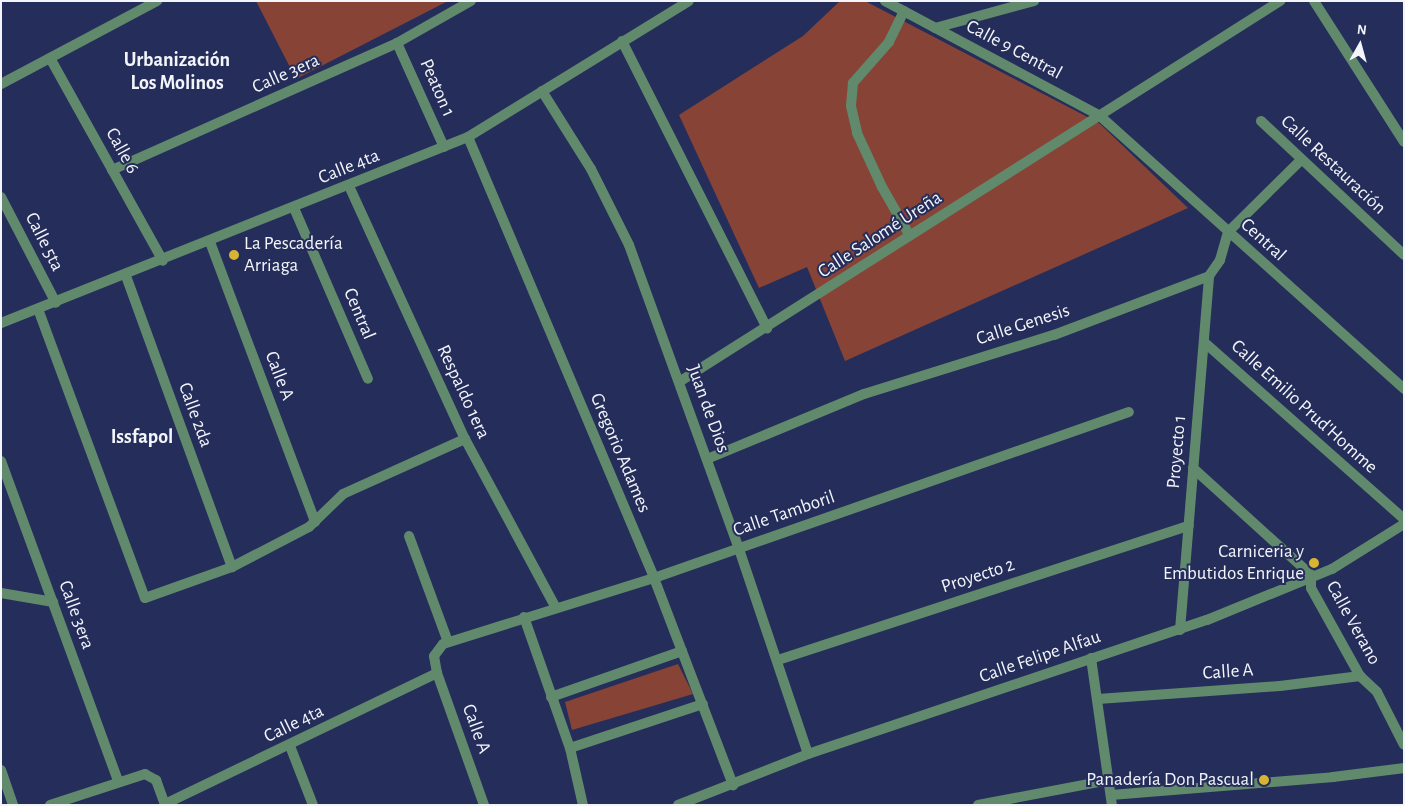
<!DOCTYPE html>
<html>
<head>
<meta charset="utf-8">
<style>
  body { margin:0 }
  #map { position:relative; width:1405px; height:806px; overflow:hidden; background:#252e5a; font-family:"Alegreya Sans",sans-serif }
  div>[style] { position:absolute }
  .green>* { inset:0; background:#874335 }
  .street>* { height:10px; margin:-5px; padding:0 5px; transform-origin:5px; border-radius:5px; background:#618a6d }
  .dots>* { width:14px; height:14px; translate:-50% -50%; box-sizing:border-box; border:2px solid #252e5a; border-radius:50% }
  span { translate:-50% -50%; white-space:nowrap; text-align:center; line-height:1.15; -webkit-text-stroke:4px #252e5a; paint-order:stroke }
  .street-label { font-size:19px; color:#f3f5fa }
  .poi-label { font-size:19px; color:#f3f5fa }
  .left { translate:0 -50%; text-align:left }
  .right { translate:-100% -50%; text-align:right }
  .neighbourhood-label { font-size:20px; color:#f3f5fa; font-weight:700 }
  .frame { position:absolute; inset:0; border:2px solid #f3f5fa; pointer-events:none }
  .north { position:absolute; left:1335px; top:20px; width:50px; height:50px; -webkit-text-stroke:4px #252e5a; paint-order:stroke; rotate:7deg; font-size:14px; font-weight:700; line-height:20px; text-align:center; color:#f3f5fa }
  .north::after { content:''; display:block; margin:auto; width:18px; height:22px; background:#f3f5fa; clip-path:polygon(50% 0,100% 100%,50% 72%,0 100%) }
</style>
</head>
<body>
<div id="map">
  <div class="green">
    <i style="clip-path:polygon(256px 1px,448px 1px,296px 79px)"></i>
    <i style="clip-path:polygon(840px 1px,865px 1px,1099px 123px,1188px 208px,845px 361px,807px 267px,759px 288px,679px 115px,803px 36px)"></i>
    <i style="clip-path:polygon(678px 664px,693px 694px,572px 730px,565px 702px)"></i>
  </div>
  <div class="street">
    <i style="left:885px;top:1px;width:244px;rotate:28.1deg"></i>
    <i style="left:1100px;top:116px;width:409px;rotate:41.9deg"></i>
    <i style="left:1314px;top:1px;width:167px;rotate:57.4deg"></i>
    <i style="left:904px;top:11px;width:34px;rotate:116deg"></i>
    <i style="left:889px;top:42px;width:55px;rotate:131.3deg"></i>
    <i style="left:853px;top:83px;width:23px;rotate:95deg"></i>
    <i style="left:851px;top:106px;width:28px;rotate:77deg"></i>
    <i style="left:857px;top:133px;width:60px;rotate:65.2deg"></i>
    <i style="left:882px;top:187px;width:56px;rotate:60.3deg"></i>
    <i style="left:935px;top:28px;width:103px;rotate:-15.3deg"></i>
    <i style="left:622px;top:41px;width:322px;rotate:63.2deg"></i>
    <i style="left:397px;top:43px;width:114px;rotate:65.7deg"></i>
    <i style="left:50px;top:58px;width:232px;rotate:60.9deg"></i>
    <i style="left:1px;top:84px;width:177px;rotate:-28deg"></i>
    <i style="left:542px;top:91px;width:92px;rotate:57.9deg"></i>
    <i style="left:591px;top:169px;width:85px;rotate:63.4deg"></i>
    <i style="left:629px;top:245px;width:323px;rotate:70.1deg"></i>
    <i style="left:739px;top:549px;width:216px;rotate:71.4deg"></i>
    <i style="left:1261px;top:121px;width:196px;rotate:43.1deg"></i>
    <i style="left:468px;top:137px;width:479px;rotate:67.1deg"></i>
    <i style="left:654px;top:578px;width:222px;rotate:69.1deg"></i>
    <i style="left:112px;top:170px;width:312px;rotate:-24deg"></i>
    <i style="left:397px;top:43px;width:85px;rotate:-29.6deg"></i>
    <i style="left:349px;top:186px;width:278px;rotate:65.4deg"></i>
    <i style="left:465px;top:439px;width:192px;rotate:61.7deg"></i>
    <i style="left:1px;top:197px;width:119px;rotate:62.6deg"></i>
    <i style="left:294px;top:208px;width:186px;rotate:66.6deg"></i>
    <i style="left:210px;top:242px;width:299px;rotate:69.4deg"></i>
    <i style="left:126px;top:276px;width:310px;rotate:70deg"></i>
    <i style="left:38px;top:309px;width:308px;rotate:69.7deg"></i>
    <i style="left:145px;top:598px;width:92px;rotate:-19.6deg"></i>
    <i style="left:232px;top:567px;width:87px;rotate:-27.5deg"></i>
    <i style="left:309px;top:527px;width:47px;rotate:-44.1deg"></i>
    <i style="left:343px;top:494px;width:134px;rotate:-24.3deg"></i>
    <i style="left:1px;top:323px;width:503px;rotate:-21.72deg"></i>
    <i style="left:468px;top:137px;width:259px;rotate:-31.6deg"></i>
    <i style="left:1204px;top:342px;width:267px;rotate:41.5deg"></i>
    <i style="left:679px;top:382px;width:712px;rotate:-32.37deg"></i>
    <i style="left:707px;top:459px;width:170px;rotate:-22.5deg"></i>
    <i style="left:864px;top:394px;width:199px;rotate:-17.3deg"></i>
    <i style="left:1054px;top:335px;width:166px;rotate:-20.8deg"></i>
    <i style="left:1209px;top:276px;width:19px;rotate:-55deg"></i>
    <i style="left:1220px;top:260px;width:29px;rotate:-74deg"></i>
    <i style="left:1228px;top:232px;width:103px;rotate:-44.6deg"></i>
    <i style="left:1px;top:461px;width:341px;rotate:69.9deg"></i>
    <i style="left:1193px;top:468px;width:159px;rotate:42.2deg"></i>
    <i style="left:1311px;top:575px;width:13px;rotate:90deg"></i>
    <i style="left:1311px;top:588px;width:101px;rotate:60.9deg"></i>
    <i style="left:1360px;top:676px;width:23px;rotate:43deg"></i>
    <i style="left:1377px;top:692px;width:59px;rotate:63deg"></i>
    <i style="left:409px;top:536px;width:113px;rotate:69.8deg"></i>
    <i style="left:1px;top:593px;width:53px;rotate:9.8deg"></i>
    <i style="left:524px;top:617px;width:139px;rotate:70.7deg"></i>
    <i style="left:570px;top:748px;width:58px;rotate:77.2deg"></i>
    <i style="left:1180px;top:630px;width:355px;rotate:-85.3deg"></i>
    <i style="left:1091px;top:658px;width:148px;rotate:81.9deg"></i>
    <i style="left:778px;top:660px;width:432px;rotate:-18.1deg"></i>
    <i style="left:551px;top:697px;width:139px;rotate:-19.3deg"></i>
    <i style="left:1098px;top:699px;width:182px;rotate:-4.1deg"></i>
    <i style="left:1280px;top:686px;width:81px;rotate:-7.1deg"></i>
    <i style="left:290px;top:746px;width:63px;rotate:68.7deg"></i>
    <i style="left:570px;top:748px;width:140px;rotate:-18.3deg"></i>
    <i style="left:1px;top:770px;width:37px;rotate:71deg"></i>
    <i style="left:1111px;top:795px;width:223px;rotate:-4.6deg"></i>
    <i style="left:1333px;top:777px;width:72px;rotate:-7.2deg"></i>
    <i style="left:165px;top:804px;width:302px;rotate:-25.7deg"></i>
    <i style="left:50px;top:805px;width:100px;rotate:-18.1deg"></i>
    <i style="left:145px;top:774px;width:13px;rotate:29deg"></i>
    <i style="left:156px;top:780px;width:27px;rotate:70deg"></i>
    <i style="left:484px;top:805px;width:140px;rotate:-109.6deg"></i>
    <i style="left:437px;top:673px;width:17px;rotate:-100deg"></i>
    <i style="left:434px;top:656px;width:15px;rotate:-53deg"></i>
    <i style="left:443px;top:644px;width:221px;rotate:-17.4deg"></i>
    <i style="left:654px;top:578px;width:503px;rotate:-19.26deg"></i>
    <i style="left:678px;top:805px;width:140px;rotate:-21.4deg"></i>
    <i style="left:808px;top:754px;width:421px;rotate:-18.6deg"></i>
    <i style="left:1207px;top:620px;width:135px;rotate:-22.2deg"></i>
    <i style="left:1332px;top:569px;width:85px;rotate:-32deg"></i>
    <i style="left:978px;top:805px;width:133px;rotate:-10.8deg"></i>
  </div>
  <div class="dots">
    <i style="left:234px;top:255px;background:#d7b434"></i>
    <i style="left:1314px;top:563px;background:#d7b434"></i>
    <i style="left:1264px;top:780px;background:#d7b434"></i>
  </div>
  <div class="street-label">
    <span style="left:1014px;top:50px;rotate:28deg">Calle 9 Central</span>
    <span style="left:286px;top:74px;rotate:-24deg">Calle 3era</span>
    <span style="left:437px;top:88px;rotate:66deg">Peaton 1</span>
    <span style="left:122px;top:151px;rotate:61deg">Calle 6</span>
    <span style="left:1333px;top:165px;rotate:43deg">Calle Restauración</span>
    <span style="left:349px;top:167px;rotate:-22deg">Calle 4ta</span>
    <span style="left:880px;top:235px;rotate:-33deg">Calle Salomé Ureña</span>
    <span style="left:1263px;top:240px;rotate:42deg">Central</span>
    <span style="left:44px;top:242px;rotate:63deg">Calle 5ta</span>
    <span style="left:359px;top:314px;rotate:67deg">Central</span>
    <span style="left:1023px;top:325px;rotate:-18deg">Calle Genesis</span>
    <span style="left:279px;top:376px;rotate:69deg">Calle A</span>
    <span style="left:463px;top:392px;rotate:65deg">Respaldo 1era</span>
    <span style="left:1304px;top:407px;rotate:42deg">Calle Emilio Prud'Homme</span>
    <span style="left:708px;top:409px;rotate:70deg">Juan de Dios</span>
    <span style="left:195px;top:415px;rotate:70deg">Calle 2da</span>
    <span style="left:1177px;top:452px;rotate:-85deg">Proyecto 1</span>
    <span style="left:620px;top:453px;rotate:67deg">Gregorio Adames</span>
    <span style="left:784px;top:514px;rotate:-19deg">Calle Tamboril</span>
    <span style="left:978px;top:576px;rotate:-18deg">Proyecto 2</span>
    <span style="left:76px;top:615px;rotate:70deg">Calle 3era</span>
    <span style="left:1353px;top:623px;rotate:61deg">Calle Verano</span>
    <span style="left:1040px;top:657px;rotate:-19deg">Calle Felipe Alfau</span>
    <span style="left:1228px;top:672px;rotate:-4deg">Calle A</span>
    <span style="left:294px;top:724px;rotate:-26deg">Calle 4ta</span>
    <span style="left:476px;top:729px;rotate:70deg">Calle A</span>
  </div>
  <div class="poi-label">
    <span class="left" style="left:244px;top:255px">La Pescadería<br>Arriaga</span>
    <span class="right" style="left:1304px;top:563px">Carniceria y<br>Embutidos Enrique</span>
    <span class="right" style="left:1254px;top:780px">Panadería Don Pascual</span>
  </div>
  <div class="neighbourhood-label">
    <span style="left:177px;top:72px">Urbanización<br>Los Molinos</span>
    <span style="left:142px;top:437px">Issfapol</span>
  </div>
  <div class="frame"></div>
  <div class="north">N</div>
</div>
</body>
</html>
